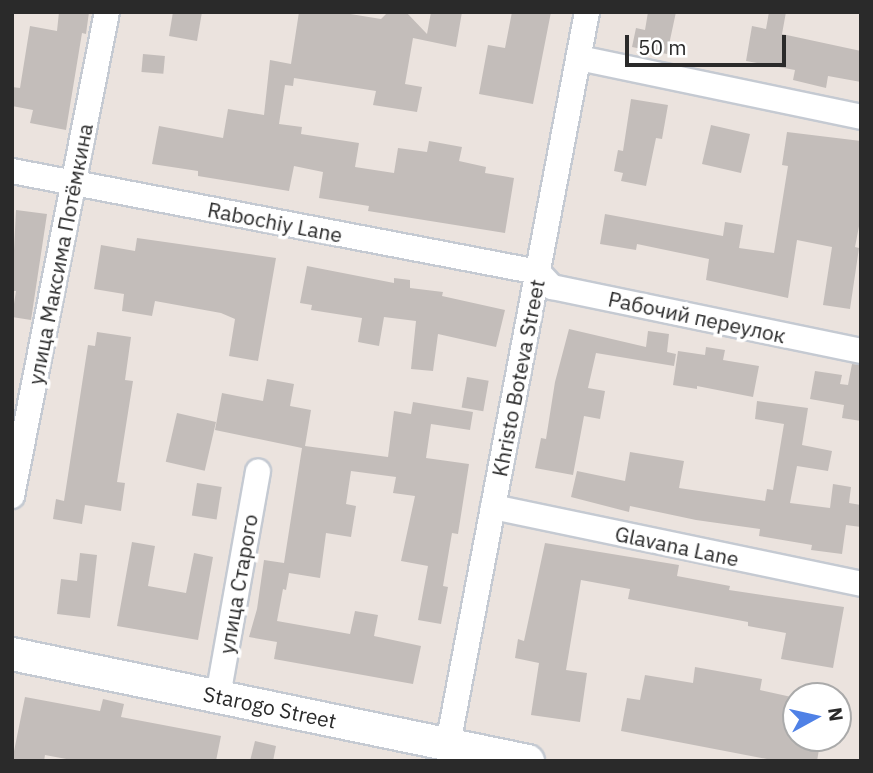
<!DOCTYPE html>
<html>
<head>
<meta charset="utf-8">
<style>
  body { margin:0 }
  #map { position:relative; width:873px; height:773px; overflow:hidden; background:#ebe3de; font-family:"IBM Plex Sans",sans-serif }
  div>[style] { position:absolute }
  .building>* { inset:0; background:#c3bdba; transform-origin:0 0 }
  .roads { filter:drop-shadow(2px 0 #c5cad2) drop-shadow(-2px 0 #c5cad2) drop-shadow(0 2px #c5cad2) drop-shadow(0 -2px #c5cad2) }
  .minor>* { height:24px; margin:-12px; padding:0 12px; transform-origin:12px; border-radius:12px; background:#fff }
  .tertiary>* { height:32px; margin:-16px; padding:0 16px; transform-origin:16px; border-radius:16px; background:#fff }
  span { translate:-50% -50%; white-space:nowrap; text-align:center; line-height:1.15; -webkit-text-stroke:7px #fff; paint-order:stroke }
  .street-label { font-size:21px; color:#2a2a2a }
  .frame { position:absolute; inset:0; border:14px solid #2a2a2a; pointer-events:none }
  .north { position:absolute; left:782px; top:682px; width:70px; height:70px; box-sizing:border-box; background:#fff; border:2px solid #aaa; border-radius:50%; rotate:82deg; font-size:19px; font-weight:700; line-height:28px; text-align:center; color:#2a2a2a }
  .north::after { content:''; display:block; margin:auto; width:24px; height:32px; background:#4f81e6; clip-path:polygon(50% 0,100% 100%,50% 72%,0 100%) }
  .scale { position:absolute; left:625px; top:35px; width:161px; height:32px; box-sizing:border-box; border:4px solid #2a2a2a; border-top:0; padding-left:9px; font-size:21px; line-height:24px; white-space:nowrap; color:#2a2a2a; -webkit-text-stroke:5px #fff; paint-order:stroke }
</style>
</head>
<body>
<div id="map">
  <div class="building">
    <i style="clip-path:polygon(59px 12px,89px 12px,86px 34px,82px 33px,66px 130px,30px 123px,33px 110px,12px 106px,12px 87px,20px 88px,30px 26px,57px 31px)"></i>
    <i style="clip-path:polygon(173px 12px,202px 12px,197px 41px,169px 36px)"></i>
    <i style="clip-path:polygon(299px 12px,338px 12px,381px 19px,388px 12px,406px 12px,427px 34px,431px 12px,462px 12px,456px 47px,413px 38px,405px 84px,422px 87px,417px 112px,373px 105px,376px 91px,294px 78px,293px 86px,285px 85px,279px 124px,302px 127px,301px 134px,359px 143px,355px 167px,394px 173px,398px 148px,427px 152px,429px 141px,462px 147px,459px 161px,486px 167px,485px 173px,514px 178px,505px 233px,368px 211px,369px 206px,319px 198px,323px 172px,294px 166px,289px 191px,198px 176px,198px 171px,152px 164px,159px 126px,223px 138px,228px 109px,264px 115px,270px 60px,291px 64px)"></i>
    <i style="clip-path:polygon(512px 12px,551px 12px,533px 104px,479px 94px,488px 45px,505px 48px)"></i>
    <i style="clip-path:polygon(648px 12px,676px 12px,667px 54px,632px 47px,636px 28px,645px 30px)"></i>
    <i style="clip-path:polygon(769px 12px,786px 12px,782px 34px,861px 51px,861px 82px,828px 76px,826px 88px,793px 80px,795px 70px,746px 61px,752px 26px,766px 29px)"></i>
    <i style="left:143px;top:54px;width:22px;height:18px;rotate:5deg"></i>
    <i style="clip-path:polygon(631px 99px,668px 105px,662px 139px,656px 138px,646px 186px,621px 181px,623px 173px,614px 171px,618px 150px,623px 151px)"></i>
    <i style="left:711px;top:125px;width:40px;height:40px;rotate:13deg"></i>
    <i style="clip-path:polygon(787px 132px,861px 141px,861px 216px,855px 247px,859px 248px,850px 309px,823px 305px,832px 247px,797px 240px,788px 298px,706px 280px,709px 259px,637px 244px,636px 250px,600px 244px,605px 214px,723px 236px,725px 222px,743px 225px,739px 248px,774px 253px,788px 166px,782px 165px)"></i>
    <i style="clip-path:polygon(16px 210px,47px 214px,31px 320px,12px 317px,16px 291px,12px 291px)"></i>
    <i style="clip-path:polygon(137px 238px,276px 258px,258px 361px,229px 356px,235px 319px,221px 313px,155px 301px,152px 316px,122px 311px,124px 294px,94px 289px,101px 245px,135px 251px)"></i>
    <i style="clip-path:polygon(307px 266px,394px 283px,394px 278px,410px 280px,410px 288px,443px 292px,442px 296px,505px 310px,496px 347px,438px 334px,433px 371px,411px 369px,416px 321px,384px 317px,379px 346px,358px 342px,362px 318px,311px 310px,312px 305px,300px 303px)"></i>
    <i style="clip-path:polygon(569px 329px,646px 347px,648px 331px,669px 334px,667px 352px,676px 354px,674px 366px,596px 353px,588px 388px,605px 391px,600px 419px,584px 416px,573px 475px,535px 468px,541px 438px,546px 439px,555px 382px)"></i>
    <i style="clip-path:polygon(97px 332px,131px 337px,125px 380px,133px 381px,117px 482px,125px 483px,121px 511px,85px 505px,82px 524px,53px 519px,56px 499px,64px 501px,88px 345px,95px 346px)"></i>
    <i style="clip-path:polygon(706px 347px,725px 350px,723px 360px,759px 366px,753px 397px,697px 386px,697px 389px,673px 385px,678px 351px,705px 355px)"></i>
    <i style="clip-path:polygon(852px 364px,861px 365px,861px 421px,842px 418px,844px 405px,810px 399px,815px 371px,842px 375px,840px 384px,848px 385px)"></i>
    <i style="left:467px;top:377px;width:22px;height:31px;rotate:10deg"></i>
    <i style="clip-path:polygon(267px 379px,294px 384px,290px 406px,311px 410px,305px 446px,388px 457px,394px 411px,411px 414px,413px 402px,473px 412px,470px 430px,431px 424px,426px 458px,469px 464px,458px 534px,452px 533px,443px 586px,448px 587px,441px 624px,418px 620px,428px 566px,401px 561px,415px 496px,393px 493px,396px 477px,351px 471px,346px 504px,356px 506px,351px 537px,326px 533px,320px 578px,289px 573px,286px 590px,283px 589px,277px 621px,350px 634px,355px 611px,378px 615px,374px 636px,421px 646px,413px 684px,274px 659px,277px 642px,249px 637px,257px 609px,264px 560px,284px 563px,302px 448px,215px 430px,222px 393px,263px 401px)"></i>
    <i style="clip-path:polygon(757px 401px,808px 408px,802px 445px,832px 451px,828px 471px,797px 466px,790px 503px,830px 508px,833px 484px,851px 487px,849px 503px,861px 505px,861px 527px,846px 525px,842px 554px,811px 550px,812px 545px,759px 536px,760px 529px,696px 520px,630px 506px,629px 512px,571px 497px,577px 471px,625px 481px,630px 452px,684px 461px,679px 488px,765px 501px,767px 489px,773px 490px,784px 424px,755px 419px)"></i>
    <i style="left:177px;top:413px;width:40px;height:50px;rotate:13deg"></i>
    <i style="left:197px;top:483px;width:25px;height:33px;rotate:9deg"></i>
    <i style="clip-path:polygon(132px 542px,155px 546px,148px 586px,186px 593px,194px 553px,213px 557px,198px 640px,117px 626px)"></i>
    <i style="clip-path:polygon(545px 543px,679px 565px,677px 576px,730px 586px,729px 590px,844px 607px,833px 668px,781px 659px,786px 633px,748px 626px,748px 622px,628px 599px,630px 589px,581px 580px,566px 670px,587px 673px,580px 722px,531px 715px,539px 663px,515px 658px,518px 639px,524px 641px)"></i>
    <i style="clip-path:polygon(80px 553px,97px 555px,90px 618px,57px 614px,61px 579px,77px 581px)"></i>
    <i style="clip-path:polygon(695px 667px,762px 679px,760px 690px,796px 698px,796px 738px,821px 738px,817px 761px,777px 761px,621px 731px,627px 698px,640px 700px,645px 675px,693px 683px)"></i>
    <i style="clip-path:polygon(25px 697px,100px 711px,103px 699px,124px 704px,121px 717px,221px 736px,216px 761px,77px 761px,45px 755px,44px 761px,12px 761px)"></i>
    <i style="clip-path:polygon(255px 741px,276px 746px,273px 761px,250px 761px)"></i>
  </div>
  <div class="roads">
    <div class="minor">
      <i style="left:579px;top:58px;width:288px;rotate:11.8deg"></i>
      <i style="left:12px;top:171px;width:536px;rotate:10.87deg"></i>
      <i style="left:538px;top:272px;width:21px;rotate:47deg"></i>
      <i style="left:552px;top:287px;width:316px;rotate:11.7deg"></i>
      <i style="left:12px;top:496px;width:493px;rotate:-78.9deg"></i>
      <i style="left:493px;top:507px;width:376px;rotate:11.8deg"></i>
      <i style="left:218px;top:696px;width:228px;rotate:-79.9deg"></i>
      <i style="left:448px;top:744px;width:745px;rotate:-79.25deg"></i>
    </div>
    <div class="tertiary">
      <i style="left:12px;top:654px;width:527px;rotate:11.72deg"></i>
    </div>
  </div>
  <div class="street-label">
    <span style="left:275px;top:222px;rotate:11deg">Rabochiy Lane</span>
    <span style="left:60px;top:254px;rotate:-79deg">улица Максима Потёмкина</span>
    <span style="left:697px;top:317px;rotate:12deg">Рабочий переулок</span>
    <span style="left:518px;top:378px;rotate:-79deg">Khristo Boteva Street</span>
    <span style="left:677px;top:546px;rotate:12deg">Glavana Lane</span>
    <span style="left:238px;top:584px;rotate:-80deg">улица Старого</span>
    <span style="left:270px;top:707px;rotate:12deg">Starogo Street</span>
  </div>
  <div class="frame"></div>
  <div class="north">N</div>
  <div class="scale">50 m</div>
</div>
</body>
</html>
